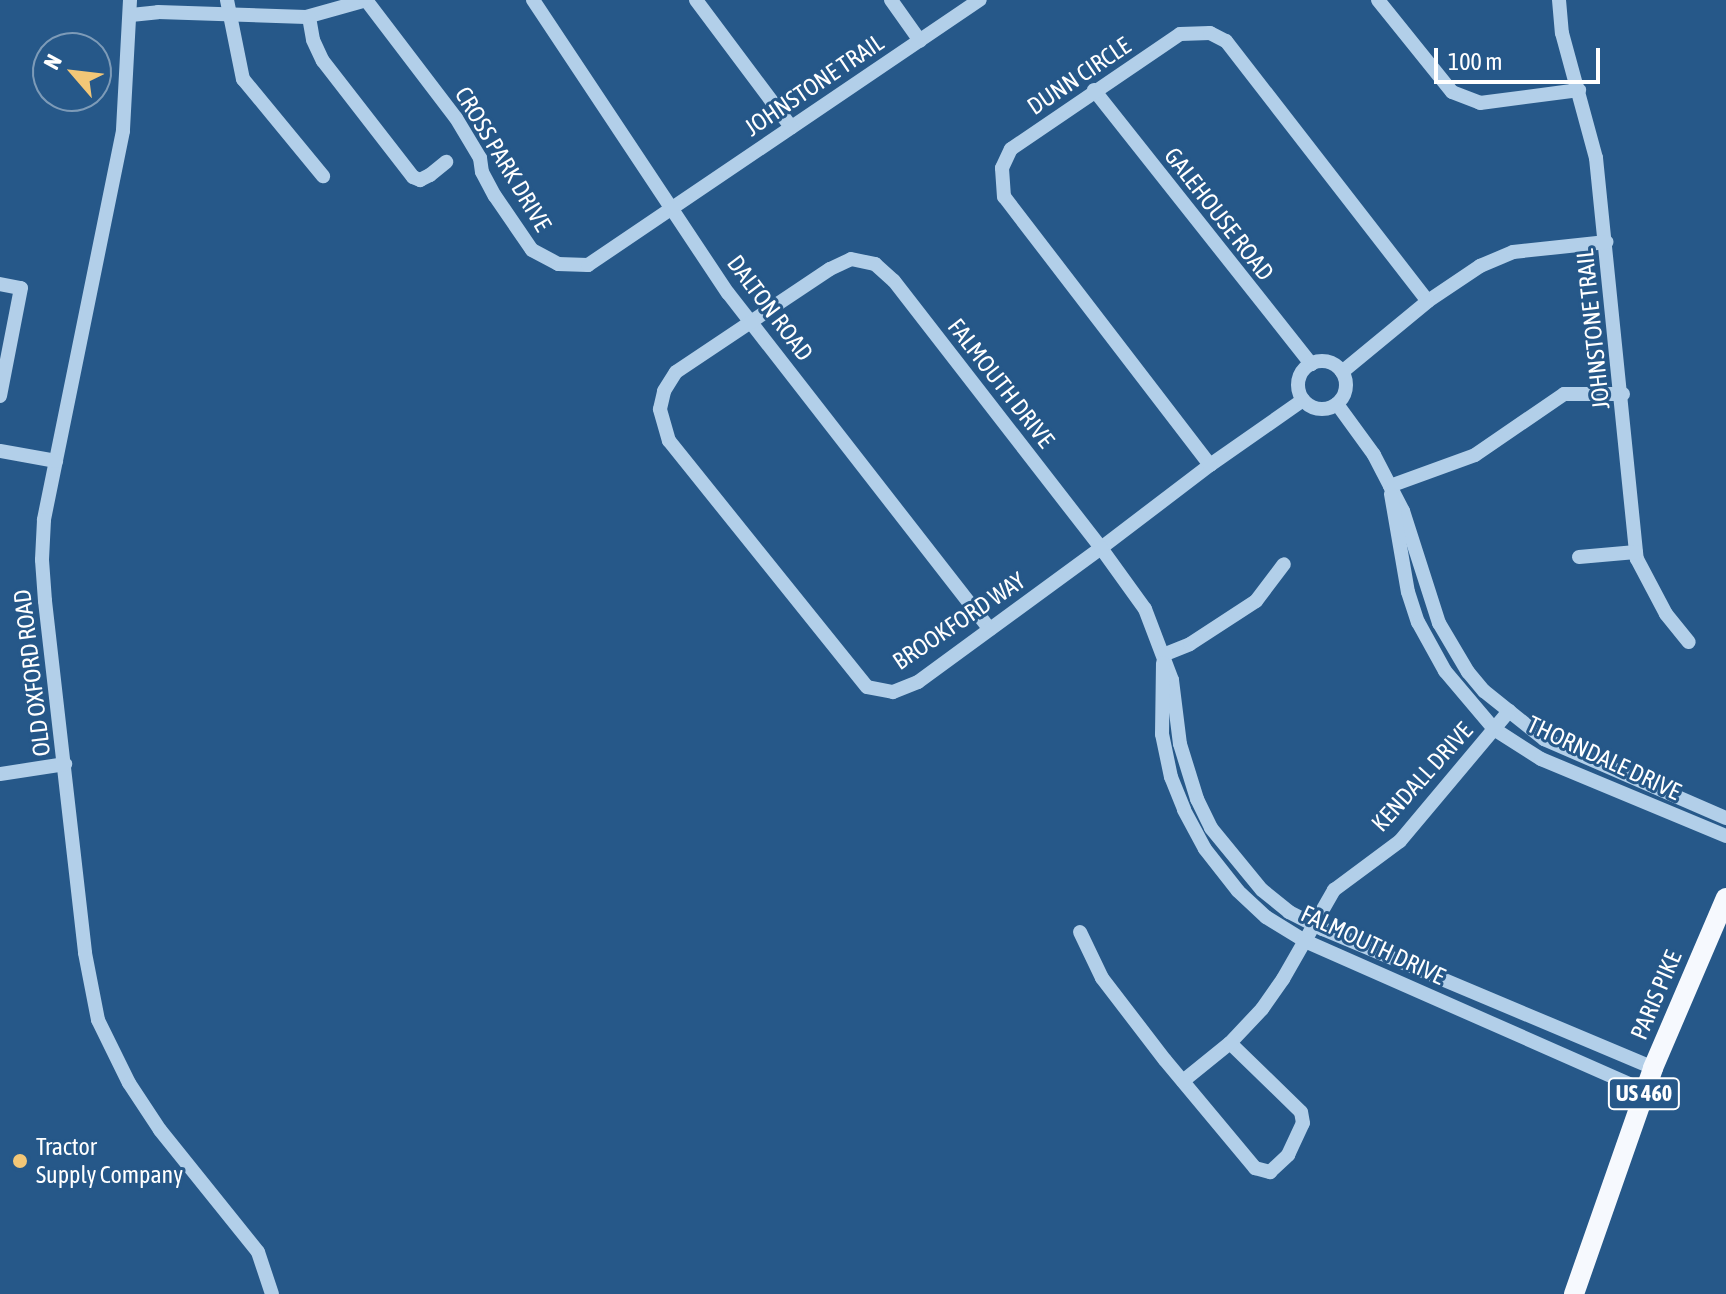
<!DOCTYPE html>
<html>
<head>
<meta charset="utf-8">
<style>
  body { margin:0 }
  #map { position:relative; width:1726px; height:1294px; overflow:hidden; background:#265889; font-family:"Asap Condensed",sans-serif }
  div>[style] { position:absolute }
  .minor>* { height:14px; margin:-7px; padding:0 7px; transform-origin:7px; border-radius:7px; background:#b2cfe9 }
  .minor>.ring { margin:-7px; padding:0; box-sizing:content-box; background:none; border:14px solid #b2cfe9; border-radius:50% }
  .major>* { height:20px; margin:-10px; padding:0 10px; transform-origin:10px; border-radius:10px; background:#f6f9fe }
  .dots>* { width:22px; height:22px; translate:-50% -50%; box-sizing:border-box; border:4px solid #265889; border-radius:50% }
  span { translate:-50% -50%; white-space:nowrap; text-align:center; line-height:1.15; -webkit-text-stroke:6px #265889; paint-order:stroke }
  .shield-label span { padding:2px 6px; background:#265889; border:2px solid; border-radius:6px; -webkit-text-stroke-width:0 }
  .shield-label { font-size:22px; color:#fff; font-weight:700 }
  .street-label { font-size:24px; color:#fff }
  .poi-label { font-size:24px; color:#fff }
  .left { translate:0 -50%; text-align:left }
  .north { position:absolute; left:32px; top:32px; width:80px; height:80px; box-sizing:border-box; background:#265889; border:2px solid #7d9bb8; border-radius:50%; rotate:298deg; font-size:22px; font-weight:700; line-height:32px; text-align:center; color:#fff }
  .north::after { content:''; display:block; margin:auto; width:28px; height:36px; background:#f3c777; clip-path:polygon(50% 0,100% 100%,50% 72%,0 100%) }
  .scale { position:absolute; left:1434px; top:48px; width:166px; height:36px; box-sizing:border-box; border:4px solid #fff; border-top:0; padding-left:10px; font-size:24px; line-height:28px; white-space:nowrap; color:#fff; -webkit-text-stroke:6px #265889; paint-order:stroke }
</style>
</head>
<body>
<div id="map">
  <div class="minor">
    <i style="left:130px;top:0;width:131px;rotate:93.1deg"></i>
    <i style="left:123px;top:131px;width:397px;rotate:101.5deg"></i>
    <i style="left:44px;top:520px;width:40px;rotate:92.9deg"></i>
    <i style="left:42px;top:560px;width:41px;rotate:85.8deg"></i>
    <i style="left:45px;top:601px;width:354px;rotate:83.5deg"></i>
    <i style="left:85px;top:953px;width:68px;rotate:79deg"></i>
    <i style="left:98px;top:1020px;width:70px;rotate:63.8deg"></i>
    <i style="left:129px;top:1083px;width:56px;rotate:56.6deg"></i>
    <i style="left:160px;top:1130px;width:156px;rotate:51.2deg"></i>
    <i style="left:258px;top:1252px;width:44px;rotate:71.6deg"></i>
    <i style="left:227px;top:0;width:81px;rotate:78.6deg"></i>
    <i style="left:243px;top:79px;width:126px;rotate:50.5deg"></i>
    <i style="left:366px;top:0;width:148px;rotate:52.7deg"></i>
    <i style="left:456px;top:118px;width:47px;rotate:59deg"></i>
    <i style="left:480px;top:158px;width:14px;rotate:82deg"></i>
    <i style="left:482px;top:172px;width:27px;rotate:62deg"></i>
    <i style="left:495px;top:196px;width:65px;rotate:55.6deg"></i>
    <i style="left:532px;top:250px;width:30px;rotate:28deg"></i>
    <i style="left:558px;top:264px;width:30px;rotate:2deg"></i>
    <i style="left:588px;top:265px;width:473px;rotate:-34.1deg"></i>
    <i style="left:533px;top:0;width:352px;rotate:56.4deg"></i>
    <i style="left:728px;top:293px;width:426px;rotate:52.1deg"></i>
    <i style="left:696px;top:0;width:159px;rotate:53.2deg"></i>
    <i style="left:891px;top:0;width:50px;rotate:54.7deg"></i>
    <i style="left:1378px;top:0;width:118px;rotate:51.2deg"></i>
    <i style="left:1452px;top:92px;width:30px;rotate:21deg"></i>
    <i style="left:1480px;top:103px;width:100px;rotate:-7.5deg"></i>
    <i style="left:1559px;top:0;width:33px;rotate:85deg"></i>
    <i style="left:1562px;top:33px;width:130px;rotate:74.8deg"></i>
    <i style="left:1596px;top:158px;width:403px;rotate:84.2deg"></i>
    <i style="left:1637px;top:559px;width:62px;rotate:62.2deg"></i>
    <i style="left:1666px;top:614px;width:36px;rotate:51deg"></i>
    <i style="left:131px;top:15px;width:27px;rotate:-6deg"></i>
    <i style="left:158px;top:12px;width:148px;rotate:1.9deg"></i>
    <i style="left:306px;top:17px;width:63px;rotate:-15.6deg"></i>
    <i style="left:309px;top:17px;width:23px;rotate:80deg"></i>
    <i style="left:313px;top:40px;width:23px;rotate:65deg"></i>
    <i style="left:323px;top:61px;width:147px;rotate:52.2deg"></i>
    <i style="left:413px;top:177px;width:8px;rotate:23deg"></i>
    <i style="left:420px;top:180px;width:11px;rotate:-27deg"></i>
    <i style="left:430px;top:175px;width:21px;rotate:-39deg"></i>
    <i style="left:1094px;top:90px;width:350px;rotate:51.6deg"></i>
    <i style="left:0;top:284px;width:21px;rotate:11deg"></i>
    <i style="left:21px;top:288px;width:110px;rotate:101deg"></i>
    <i class="ring" style="left:1298px;top:361px;width:34px;height:34px"></i>
    <i style="left:1342px;top:372px;width:112px;rotate:-39.5deg"></i>
    <i style="left:1428px;top:301px;width:63px;rotate:-33.9deg"></i>
    <i style="left:1480px;top:266px;width:36px;rotate:-23deg"></i>
    <i style="left:1513px;top:252px;width:94px;rotate:-6.1deg"></i>
    <i style="left:1303px;top:400px;width:113px;rotate:145deg"></i>
    <i style="left:1210px;top:465px;width:137px;rotate:142.7deg"></i>
    <i style="left:1101px;top:548px;width:227px;rotate:143.8deg"></i>
    <i style="left:918px;top:682px;width:27px;rotate:158deg"></i>
    <i style="left:893px;top:692px;width:26px;rotate:-169deg"></i>
    <i style="left:867px;top:687px;width:316px;rotate:-128.8deg"></i>
    <i style="left:669px;top:441px;width:33px;rotate:-106deg"></i>
    <i style="left:660px;top:409px;width:18px;rotate:-77deg"></i>
    <i style="left:664px;top:391px;width:22px;rotate:-58deg"></i>
    <i style="left:676px;top:372px;width:185px;rotate:-33.8deg"></i>
    <i style="left:830px;top:269px;width:23px;rotate:-25deg"></i>
    <i style="left:851px;top:259px;width:25px;rotate:12deg"></i>
    <i style="left:875px;top:264px;width:25px;rotate:42deg"></i>
    <i style="left:894px;top:281px;width:338px;rotate:52.2deg"></i>
    <i style="left:1101px;top:548px;width:75px;rotate:54.2deg"></i>
    <i style="left:1145px;top:609px;width:76px;rotate:69.2deg"></i>
    <i style="left:1172px;top:680px;width:64px;rotate:82.9deg"></i>
    <i style="left:1180px;top:744px;width:58px;rotate:72.8deg"></i>
    <i style="left:1197px;top:799px;width:32px;rotate:64deg"></i>
    <i style="left:1211px;top:828px;width:80px;rotate:50.6deg"></i>
    <i style="left:1262px;top:890px;width:35px;rotate:39deg"></i>
    <i style="left:1289px;top:912px;width:38px;rotate:27deg"></i>
    <i style="left:1323px;top:929px;width:358px;rotate:22.8deg"></i>
    <i style="left:1337px;top:404px;width:63px;rotate:54deg"></i>
    <i style="left:1374px;top:455px;width:63px;rotate:62.6deg"></i>
    <i style="left:1403px;top:511px;width:118px;rotate:72.2deg"></i>
    <i style="left:1439px;top:623px;width:57px;rotate:59.4deg"></i>
    <i style="left:1468px;top:672px;width:25px;rotate:50deg"></i>
    <i style="left:1484px;top:691px;width:77px;rotate:38.7deg"></i>
    <i style="left:1544px;top:739px;width:198px;rotate:23.5deg"></i>
    <i style="left:0;top:451px;width:57px;rotate:10.1deg"></i>
    <i style="left:1210px;top:465px;width:338px;rotate:-127.5deg"></i>
    <i style="left:1004px;top:197px;width:29px;rotate:-94deg"></i>
    <i style="left:1002px;top:168px;width:21px;rotate:-65deg"></i>
    <i style="left:1011px;top:149px;width:204px;rotate:-34.2deg"></i>
    <i style="left:1180px;top:34px;width:30px;rotate:-2deg"></i>
    <i style="left:1210px;top:33px;width:18px;rotate:27deg"></i>
    <i style="left:1226px;top:41px;width:329px;rotate:52.2deg"></i>
    <i style="left:1390px;top:486px;width:90px;rotate:-20deg"></i>
    <i style="left:1475px;top:455px;width:108px;rotate:-34.4deg"></i>
    <i style="left:1564px;top:394px;width:59px"></i>
    <i style="left:1391px;top:494px;width:99px;rotate:80.2deg"></i>
    <i style="left:1408px;top:592px;width:32px;rotate:72deg"></i>
    <i style="left:1418px;top:622px;width:56px;rotate:61.1deg"></i>
    <i style="left:1445px;top:671px;width:76px;rotate:49.8deg"></i>
    <i style="left:1494px;top:729px;width:56px;rotate:32.6deg"></i>
    <i style="left:1541px;top:759px;width:200px;rotate:22.6deg"></i>
    <i style="left:1579px;top:557px;width:57px;rotate:-5deg"></i>
    <i style="left:1163px;top:655px;width:29px;rotate:-22deg"></i>
    <i style="left:1190px;top:644px;width:79px;rotate:-33.1deg"></i>
    <i style="left:1256px;top:601px;width:46px;rotate:-52.9deg"></i>
    <i style="left:1163px;top:663px;width:71px;rotate:90.8deg"></i>
    <i style="left:1162px;top:734px;width:44px;rotate:78.2deg"></i>
    <i style="left:1171px;top:777px;width:35px;rotate:68deg"></i>
    <i style="left:1184px;top:810px;width:44px;rotate:61.7deg"></i>
    <i style="left:1205px;top:849px;width:53px;rotate:51.8deg"></i>
    <i style="left:1238px;top:891px;width:38px;rotate:43deg"></i>
    <i style="left:1266px;top:917px;width:46px;rotate:31.6deg"></i>
    <i style="left:1305px;top:941px;width:372px;rotate:23.8deg"></i>
    <i style="left:0;top:774px;width:66px;rotate:-8.7deg"></i>
    <i style="left:1080px;top:932px;width:51px;rotate:64.4deg"></i>
    <i style="left:1102px;top:978px;width:103px;rotate:52.5deg"></i>
    <i style="left:1165px;top:1060px;width:141px;rotate:50.2deg"></i>
    <i style="left:1255px;top:1168px;width:16px;rotate:15deg"></i>
    <i style="left:1270px;top:1172px;width:25px;rotate:-43deg"></i>
    <i style="left:1288px;top:1155px;width:35px;rotate:-65deg"></i>
    <i style="left:1303px;top:1123px;width:11px;rotate:-100deg"></i>
    <i style="left:1301px;top:1112px;width:99px;rotate:-135.8deg"></i>
    <i style="left:1183px;top:1081px;width:60px;rotate:-39deg"></i>
    <i style="left:1230px;top:1043px;width:47px;rotate:-46.7deg"></i>
    <i style="left:1262px;top:1009px;width:37px;rotate:-55deg"></i>
    <i style="left:1283px;top:979px;width:103px;rotate:-60.2deg"></i>
    <i style="left:1334px;top:890px;width:82px;rotate:-36.6deg"></i>
    <i style="left:1400px;top:841px;width:170px;rotate:-50deg"></i>
  </div>
  <div class="major">
    <i style="left:1574px;top:1294px;width:239px;rotate:-70.7deg"></i>
    <i style="left:1653px;top:1068px;width:185px;rotate:-66.8deg"></i>
  </div>
  <div class="dots">
    <i style="left:20px;top:1161px;background:#f3c777"></i>
  </div>
  <div class="shield-label">
    <span style="left:1644px;top:1094px">US 460</span>
  </div>
  <div class="street-label">
    <span style="left:1079px;top:76px;rotate:-34deg">DUNN CIRCLE</span>
    <span style="left:814px;top:85px;rotate:-34deg">JOHNSTONE TRAIL</span>
    <span style="left:503px;top:159px;rotate:59deg">CROSS PARK DRIVE</span>
    <span style="left:1219px;top:214px;rotate:52deg">GALEHOUSE ROAD</span>
    <span style="left:770px;top:308px;rotate:53deg">DALTON ROAD</span>
    <span style="left:1593px;top:329px;rotate:-96deg">JOHNSTONE TRAIL</span>
    <span style="left:1001px;top:383px;rotate:52deg">FALMOUTH DRIVE</span>
    <span style="left:959px;top:621px;rotate:-34deg">BROOKFORD WAY</span>
    <span style="left:32px;top:673px;rotate:-97deg">OLD OXFORD ROAD</span>
    <span style="left:1604px;top:758px;rotate:25deg">THORNDALE DRIVE</span>
    <span style="left:1422px;top:777px;rotate:-48deg">KENDALL DRIVE</span>
    <span style="left:1373px;top:945px;rotate:25deg">FALMOUTH DRIVE</span>
    <span style="left:1656px;top:995px;rotate:-67deg">PARIS PIKE</span>
  </div>
  <div class="poi-label">
    <span class="left" style="left:36px;top:1161px">Tractor<br>Supply Company</span>
  </div>
  <div class="north">N</div>
  <div class="scale">100 m</div>
</div>
</body>
</html>
